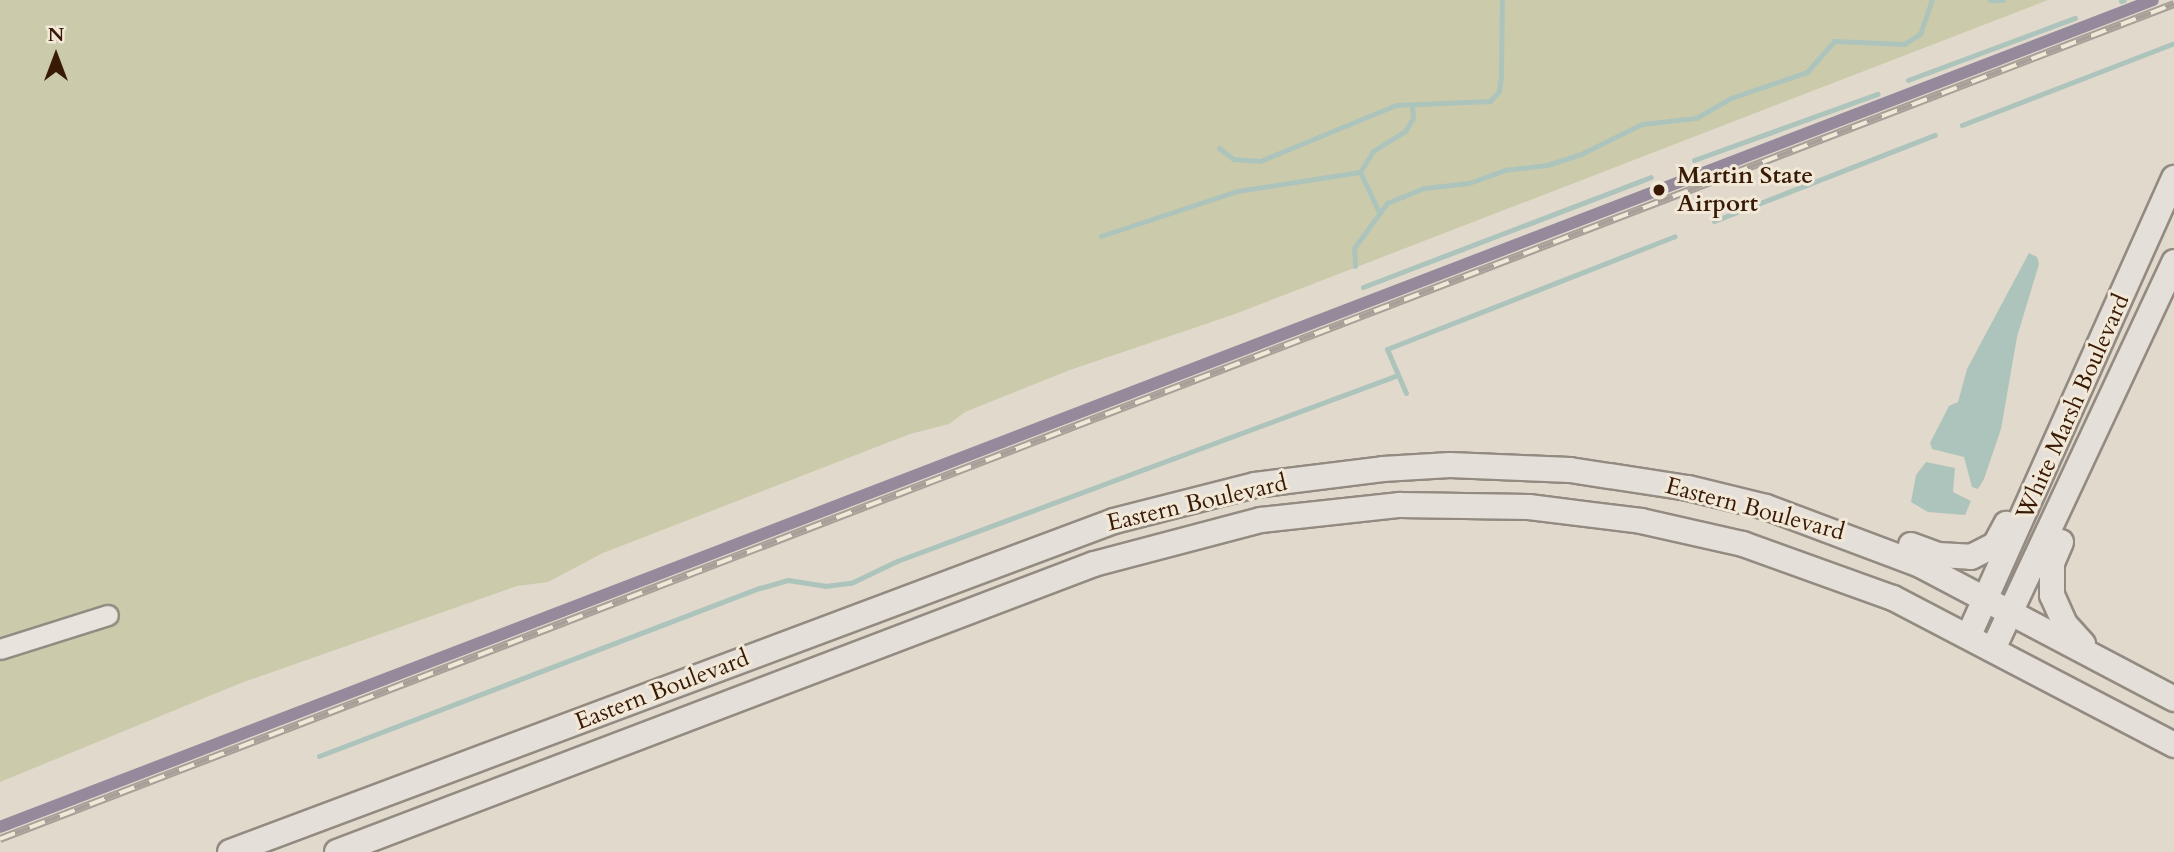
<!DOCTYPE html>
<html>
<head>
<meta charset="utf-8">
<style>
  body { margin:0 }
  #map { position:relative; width:2174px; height:852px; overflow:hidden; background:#e1d9cb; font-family:Cardo,serif }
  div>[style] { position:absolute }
  .green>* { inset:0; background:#cbcbac }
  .water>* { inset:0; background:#adc4bc }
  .stream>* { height:5px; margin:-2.5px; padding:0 2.5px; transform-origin:2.5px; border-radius:2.5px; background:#adc4bc }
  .roads { filter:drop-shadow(2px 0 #938b81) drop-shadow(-2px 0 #938b81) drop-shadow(0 2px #938b81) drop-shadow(0 -2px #938b81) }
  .minor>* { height:19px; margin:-9.5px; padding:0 9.5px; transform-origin:9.5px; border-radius:9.5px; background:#e8e4dd }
  .major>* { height:24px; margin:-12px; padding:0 12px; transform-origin:12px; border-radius:12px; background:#e4dfd8 }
  .rail>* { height:8px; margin-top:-4px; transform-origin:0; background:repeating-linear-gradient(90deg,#f1e8d8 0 16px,#a6a098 0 32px); box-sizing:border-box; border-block:2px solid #a6a098 }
  .rail-1>* { height:12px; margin:-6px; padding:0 6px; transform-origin:6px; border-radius:6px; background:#958a9c }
  .dots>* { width:19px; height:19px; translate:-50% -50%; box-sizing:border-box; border:4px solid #f1e8d8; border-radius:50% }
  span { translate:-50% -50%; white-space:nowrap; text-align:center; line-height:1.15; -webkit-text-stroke:6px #f1e8d8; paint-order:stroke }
  .stop-label { font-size:24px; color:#381a05; font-weight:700 }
  .left { translate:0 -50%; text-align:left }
  .street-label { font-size:24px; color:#381a05 }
  .north { position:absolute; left:21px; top:21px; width:70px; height:70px; -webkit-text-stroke:5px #f1e8d8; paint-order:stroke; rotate:0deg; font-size:19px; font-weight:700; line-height:28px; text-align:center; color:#381a05 }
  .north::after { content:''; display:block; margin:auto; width:24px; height:32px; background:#381a05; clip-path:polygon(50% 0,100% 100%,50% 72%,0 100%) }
</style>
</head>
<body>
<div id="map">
  <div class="green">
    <i style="clip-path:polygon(0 0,2048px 0,1235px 314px,1070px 370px,965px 412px,949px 424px,910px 434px,603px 553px,548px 582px,517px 586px,241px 683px,0 782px)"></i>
  </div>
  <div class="water">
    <i style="clip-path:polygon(2029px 253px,2037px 257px,2039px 264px,2017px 337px,2001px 429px,1984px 479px,1978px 489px,1972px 487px,1964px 457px,1932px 449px,1930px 443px,1949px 406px,1958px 402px,1967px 369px)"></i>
    <i style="clip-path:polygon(1926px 462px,1955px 468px,1953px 492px,1971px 501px,1965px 515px,1928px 512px,1911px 502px,1916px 475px)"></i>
  </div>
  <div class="stream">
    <i style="left:1990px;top:0;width:13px"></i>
    <i style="left:2121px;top:1px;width:3px;rotate:-18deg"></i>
    <i style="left:1908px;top:80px;width:178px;rotate:-20.4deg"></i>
    <i style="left:1962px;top:125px;width:227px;rotate:-21.1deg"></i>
    <i style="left:1219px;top:148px;width:18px;rotate:38deg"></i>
    <i style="left:1233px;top:159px;width:27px;rotate:4deg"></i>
    <i style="left:1260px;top:161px;width:147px;rotate:-22.4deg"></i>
    <i style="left:1396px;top:105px;width:94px;rotate:-2.4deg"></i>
    <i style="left:1490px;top:101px;width:13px;rotate:-48deg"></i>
    <i style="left:1499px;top:91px;width:14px;rotate:-82deg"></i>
    <i style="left:1501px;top:77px;width:77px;rotate:-89.3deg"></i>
    <i style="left:1694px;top:160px;width:195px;rotate:-19.8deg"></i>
    <i style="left:1378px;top:210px;width:42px;rotate:-115.3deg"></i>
    <i style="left:1360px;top:172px;width:25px;rotate:-58deg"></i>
    <i style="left:1373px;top:151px;width:38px;rotate:-32deg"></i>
    <i style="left:1405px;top:131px;width:15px;rotate:-58deg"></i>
    <i style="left:1413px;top:118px;width:12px;rotate:-95deg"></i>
    <i style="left:1714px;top:221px;width:237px;rotate:-21.3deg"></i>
    <i style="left:1101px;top:236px;width:143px;rotate:-18.3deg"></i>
    <i style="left:1237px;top:191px;width:124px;rotate:-8.8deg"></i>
    <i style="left:1355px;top:266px;width:18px;rotate:-93deg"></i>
    <i style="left:1354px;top:248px;width:56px;rotate:-53.7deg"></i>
    <i style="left:1387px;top:203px;width:40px;rotate:-22deg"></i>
    <i style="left:1424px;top:188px;width:45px;rotate:-6.3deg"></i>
    <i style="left:1469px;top:183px;width:37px;rotate:-20deg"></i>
    <i style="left:1504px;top:170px;width:43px;rotate:-6.6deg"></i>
    <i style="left:1547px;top:165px;width:38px;rotate:-18deg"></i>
    <i style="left:1583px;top:153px;width:66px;rotate:-26.2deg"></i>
    <i style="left:1642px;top:124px;width:54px;rotate:-6.3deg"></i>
    <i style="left:1696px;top:118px;width:40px;rotate:-29.7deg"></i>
    <i style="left:1731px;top:98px;width:80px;rotate:-18.9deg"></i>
    <i style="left:1807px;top:72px;width:41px;rotate:-48.9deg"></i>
    <i style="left:1834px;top:41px;width:70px;rotate:2.5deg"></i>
    <i style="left:1904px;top:44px;width:19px;rotate:-32deg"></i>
    <i style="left:1920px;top:34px;width:36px;rotate:-71deg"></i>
    <i style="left:1363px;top:287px;width:308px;rotate:-20.9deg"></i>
    <i style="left:1406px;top:393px;width:48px;rotate:-113.4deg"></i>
    <i style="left:1387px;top:349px;width:309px;rotate:-21.4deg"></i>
    <i style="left:319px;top:756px;width:472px;rotate:-20.9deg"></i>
    <i style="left:760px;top:588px;width:29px;rotate:-16deg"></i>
    <i style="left:788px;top:580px;width:37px;rotate:9deg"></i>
    <i style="left:825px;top:586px;width:26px;rotate:-7deg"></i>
    <i style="left:851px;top:583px;width:51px;rotate:-25.6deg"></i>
    <i style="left:897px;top:561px;width:534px;rotate:-20.37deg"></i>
  </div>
  <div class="roads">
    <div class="minor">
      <i style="left:0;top:649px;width:113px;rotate:-17.5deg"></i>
    </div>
    <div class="major">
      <i style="left:2061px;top:542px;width:23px;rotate:113deg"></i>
      <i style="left:2052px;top:563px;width:32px;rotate:90deg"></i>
      <i style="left:2052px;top:595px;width:32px;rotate:66deg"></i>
      <i style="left:2065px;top:624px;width:27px;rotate:48deg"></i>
      <i style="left:1911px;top:545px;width:29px;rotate:20deg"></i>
      <i style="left:1938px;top:555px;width:33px;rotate:3deg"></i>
      <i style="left:1971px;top:557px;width:27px;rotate:-27deg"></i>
      <i style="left:1995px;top:545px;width:24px;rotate:-62deg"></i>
      <i style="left:1969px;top:635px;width:501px;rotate:-65.84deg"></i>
      <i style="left:1994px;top:647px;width:425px;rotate:-64.9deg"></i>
      <i style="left:230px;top:852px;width:944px;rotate:-20.53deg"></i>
      <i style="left:1114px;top:521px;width:146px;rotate:-14.3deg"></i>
      <i style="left:1255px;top:485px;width:129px;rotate:-7.1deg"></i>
      <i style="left:1383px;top:469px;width:67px;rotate:-3.4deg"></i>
      <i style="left:1450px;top:465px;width:120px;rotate:2.4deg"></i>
      <i style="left:1570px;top:470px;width:119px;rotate:8.7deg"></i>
      <i style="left:1688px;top:488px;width:80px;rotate:13.7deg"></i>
      <i style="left:1766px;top:507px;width:165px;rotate:20.6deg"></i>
      <i style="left:1920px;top:565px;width:287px;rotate:27.8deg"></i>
      <i style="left:337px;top:852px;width:810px;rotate:-20.83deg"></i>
      <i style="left:1094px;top:564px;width:173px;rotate:-14.8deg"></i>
      <i style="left:1261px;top:520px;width:140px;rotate:-6.2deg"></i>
      <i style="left:1400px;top:505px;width:129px;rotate:0.9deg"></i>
      <i style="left:1529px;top:507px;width:113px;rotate:7.1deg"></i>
      <i style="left:1641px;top:521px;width:105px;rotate:12.7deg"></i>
      <i style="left:1743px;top:544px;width:159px;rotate:19.8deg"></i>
      <i style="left:1893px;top:598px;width:317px;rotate:27.6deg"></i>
    </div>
  </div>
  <div class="rail">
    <i style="left:0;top:839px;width:2329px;rotate:-21.01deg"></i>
  </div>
  <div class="rail-1">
    <i style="left:0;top:827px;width:2306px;rotate:-21.01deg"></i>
  </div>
  <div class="dots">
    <i style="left:1659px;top:190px;background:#381a05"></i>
  </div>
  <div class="stop-label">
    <span class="left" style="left:1677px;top:190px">Martin State<br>Airport</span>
  </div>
  <div class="street-label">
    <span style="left:2073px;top:407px;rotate:-66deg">White Marsh Boulevard</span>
    <span style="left:1197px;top:503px;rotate:-13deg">Eastern Boulevard</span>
    <span style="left:1755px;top:509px;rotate:15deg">Eastern Boulevard</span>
    <span style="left:662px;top:690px;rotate:-21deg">Eastern Boulevard</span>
  </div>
  <div class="north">N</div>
</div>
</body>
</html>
